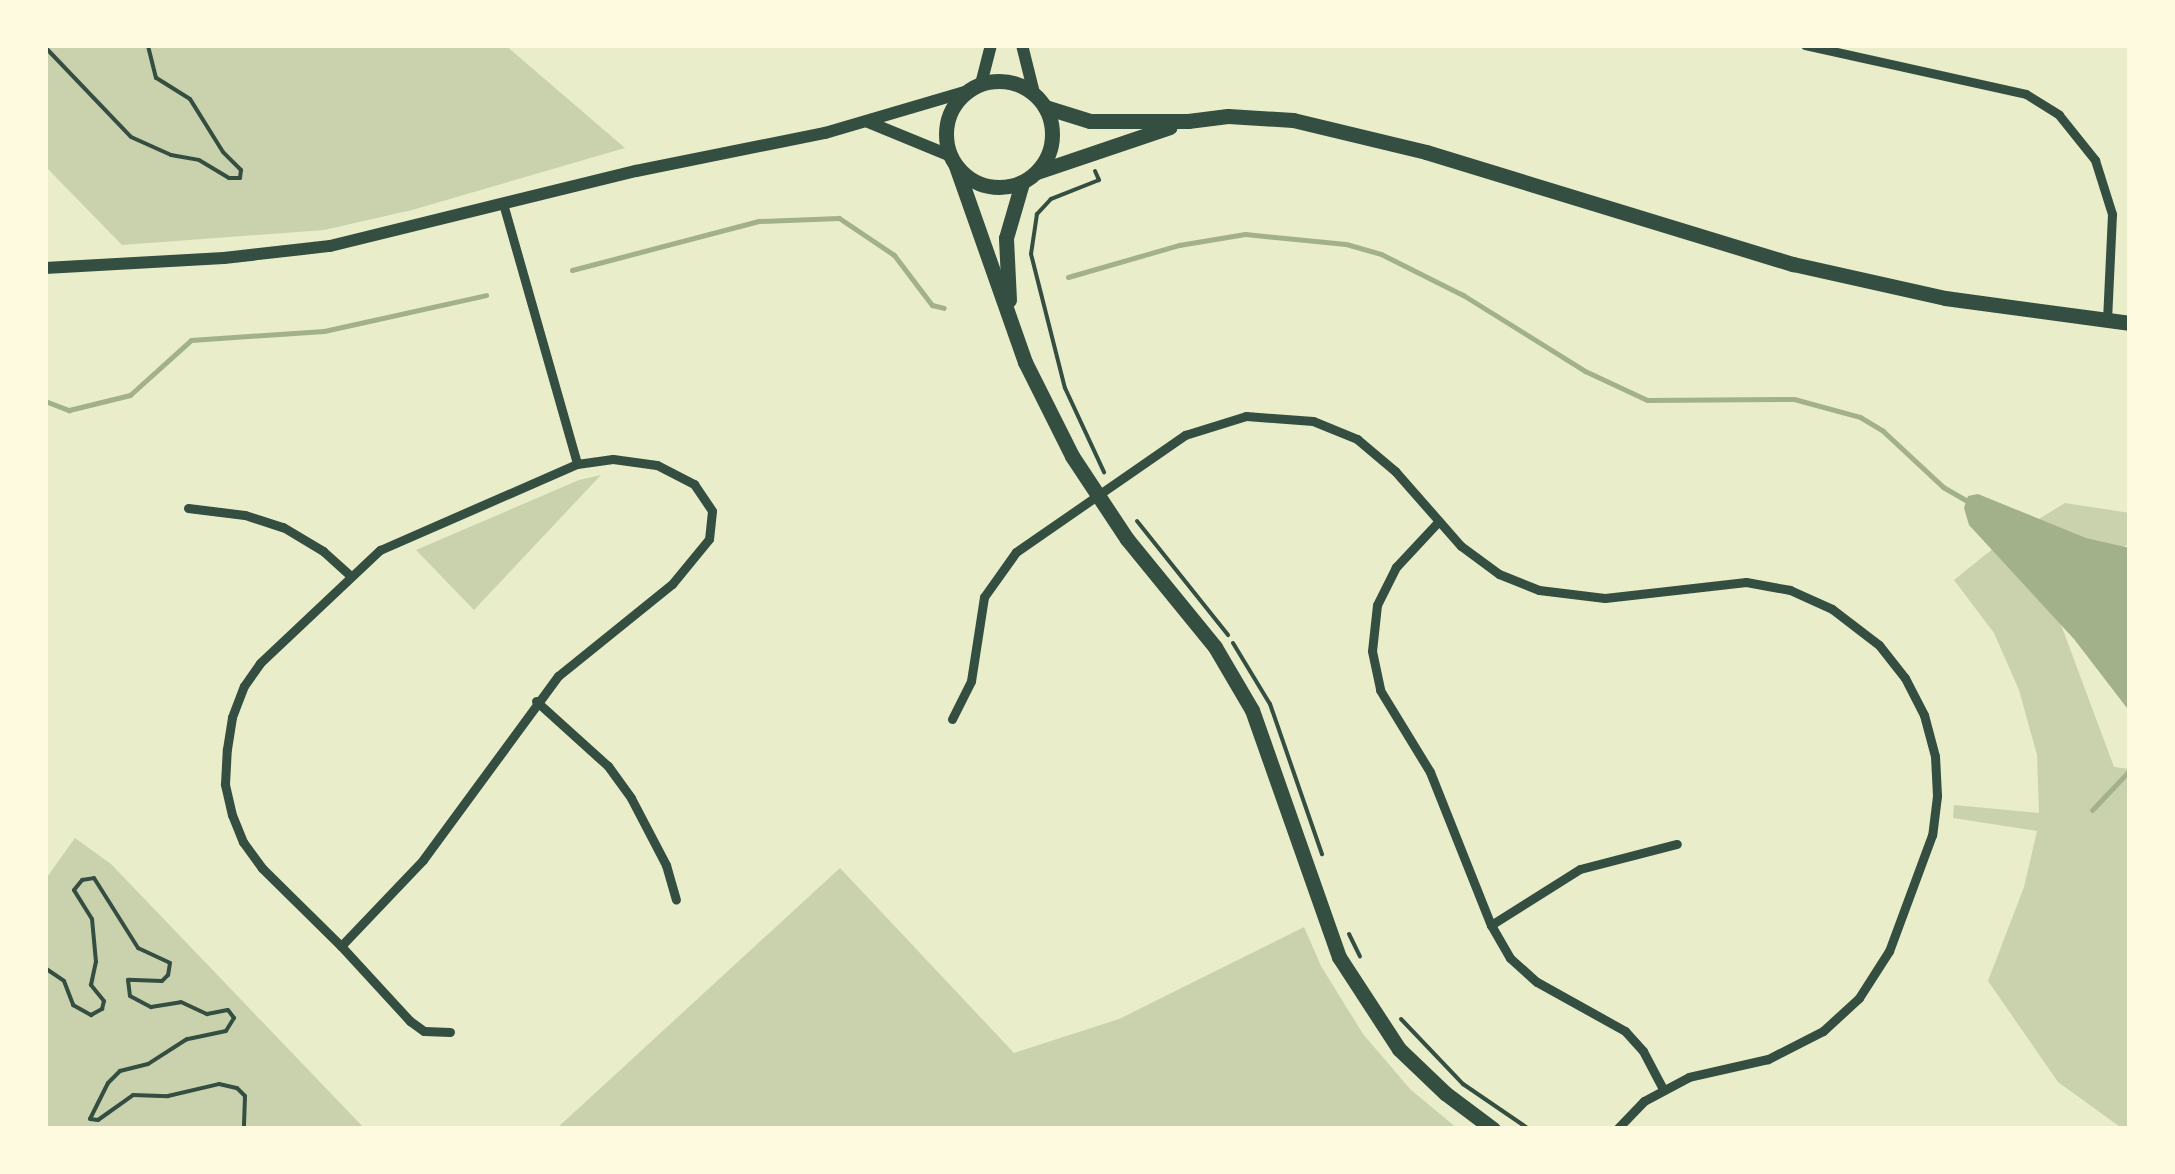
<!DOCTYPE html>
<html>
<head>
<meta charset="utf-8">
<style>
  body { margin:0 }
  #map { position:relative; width:2175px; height:1174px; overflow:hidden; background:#e9edc9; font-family:Karla,sans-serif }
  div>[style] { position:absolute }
  .green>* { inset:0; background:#cad2ad }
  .water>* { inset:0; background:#a3b18a }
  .stream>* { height:5px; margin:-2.5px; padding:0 2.5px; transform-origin:2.5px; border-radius:2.5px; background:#a3b18a }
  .path>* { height:4px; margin:-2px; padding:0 2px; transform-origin:2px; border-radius:2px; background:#344e41 }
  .minor>* { height:9px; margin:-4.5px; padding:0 4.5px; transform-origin:4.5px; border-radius:4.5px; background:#344e41 }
  .secondary>* { height:12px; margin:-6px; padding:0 6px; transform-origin:6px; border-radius:6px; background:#344e41 }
  .primary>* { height:15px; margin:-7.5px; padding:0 7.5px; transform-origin:7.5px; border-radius:7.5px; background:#344e41 }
  .primary>.ring { margin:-7.5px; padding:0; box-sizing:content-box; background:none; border:15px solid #344e41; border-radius:50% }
  span { translate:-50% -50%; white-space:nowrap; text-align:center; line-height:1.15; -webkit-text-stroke:10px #fefae0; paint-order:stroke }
  .frame { position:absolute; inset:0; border:48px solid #fefae0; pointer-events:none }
</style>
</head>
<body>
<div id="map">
  <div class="green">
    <i style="clip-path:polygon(45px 45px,505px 45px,625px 148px,412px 210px,324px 230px,122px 245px,45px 166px)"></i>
    <i style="clip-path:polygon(601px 475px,474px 610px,416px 550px,579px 480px)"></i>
    <i style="clip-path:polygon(2065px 503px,2130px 513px,2130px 543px,2050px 595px,2114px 767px,2130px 769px,2130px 1129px,2123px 1129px,2058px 1082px,1988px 981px,2024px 887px,2037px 831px,1953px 818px,1954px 805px,2039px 813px,2037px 755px,2019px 690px,1994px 633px,1954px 580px,2000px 543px)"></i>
    <i style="clip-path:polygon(75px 838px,111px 864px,365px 1129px,45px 1129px,45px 880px)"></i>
    <i style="clip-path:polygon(840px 868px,1014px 1053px,1119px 1019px,1304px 927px,1321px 966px,1363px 1034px,1410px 1089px,1458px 1129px,556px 1129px)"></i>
  </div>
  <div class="water">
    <i style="clip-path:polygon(1978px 494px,2086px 538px,2130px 548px,2130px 712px,2074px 639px,1969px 525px,1964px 508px,1968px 496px)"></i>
  </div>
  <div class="stream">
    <i style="left:572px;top:270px;width:193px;rotate:-14.7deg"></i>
    <i style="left:759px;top:221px;width:80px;rotate:-2.1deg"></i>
    <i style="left:839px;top:218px;width:66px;rotate:33.9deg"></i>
    <i style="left:894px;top:255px;width:63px;rotate:52.8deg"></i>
    <i style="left:932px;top:305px;width:12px;rotate:14deg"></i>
    <i style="left:1068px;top:277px;width:116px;rotate:-16.1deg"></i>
    <i style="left:1179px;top:245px;width:67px;rotate:-9.5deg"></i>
    <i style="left:1245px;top:234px;width:101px;rotate:5.7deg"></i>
    <i style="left:1346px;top:244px;width:36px;rotate:16deg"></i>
    <i style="left:1381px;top:254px;width:92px;rotate:26.6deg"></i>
    <i style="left:1463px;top:295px;width:144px;rotate:31.9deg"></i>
    <i style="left:1585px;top:371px;width:68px;rotate:25.1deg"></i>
    <i style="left:1647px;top:400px;width:147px;rotate:-0.4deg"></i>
    <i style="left:1794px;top:399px;width:68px;rotate:15.3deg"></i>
    <i style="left:1860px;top:417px;width:27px;rotate:31deg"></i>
    <i style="left:1883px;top:431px;width:82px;rotate:43deg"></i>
    <i style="left:1943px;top:487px;width:32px;rotate:30deg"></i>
    <i style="left:45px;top:401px;width:26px;rotate:21deg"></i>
    <i style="left:69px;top:410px;width:63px;rotate:-13.8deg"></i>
    <i style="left:130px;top:395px;width:82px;rotate:-42deg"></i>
    <i style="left:191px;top:340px;width:133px;rotate:-3.9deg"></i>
    <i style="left:324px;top:331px;width:166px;rotate:-12.5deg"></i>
    <i style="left:2092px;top:810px;width:55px;rotate:-46.5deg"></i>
  </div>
  <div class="path">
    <i style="left:45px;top:47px;width:124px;rotate:46.3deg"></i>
    <i style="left:131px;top:137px;width:44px;rotate:24.2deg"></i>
    <i style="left:171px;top:155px;width:28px;rotate:10deg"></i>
    <i style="left:199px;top:160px;width:35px;rotate:31deg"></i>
    <i style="left:229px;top:178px;width:11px"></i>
    <i style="left:240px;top:178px;width:8px;rotate:-83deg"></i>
    <i style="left:241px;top:170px;width:25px;rotate:-135deg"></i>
    <i style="left:223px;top:152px;width:62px;rotate:-121.9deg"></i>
    <i style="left:190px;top:99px;width:40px;rotate:-148deg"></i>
    <i style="left:156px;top:78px;width:34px;rotate:-104deg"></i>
    <i style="left:1095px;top:171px;width:10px;rotate:66deg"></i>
    <i style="left:1099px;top:180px;width:52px;rotate:158.4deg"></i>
    <i style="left:1051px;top:199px;width:21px;rotate:133deg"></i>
    <i style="left:1037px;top:214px;width:40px;rotate:98.5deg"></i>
    <i style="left:1031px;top:254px;width:138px;rotate:75.8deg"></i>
    <i style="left:1065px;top:388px;width:93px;rotate:65.1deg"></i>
    <i style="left:1137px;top:521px;width:146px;rotate:51.4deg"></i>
    <i style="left:1233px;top:643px;width:71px;rotate:58.8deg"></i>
    <i style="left:1270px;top:704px;width:159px;rotate:70.9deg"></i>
    <i style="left:1349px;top:934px;width:25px;rotate:64deg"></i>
    <i style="left:45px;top:968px;width:23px;rotate:34deg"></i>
    <i style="left:64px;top:981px;width:26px;rotate:69deg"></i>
    <i style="left:73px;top:1005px;width:21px;rotate:29deg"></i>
    <i style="left:91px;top:1015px;width:13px;rotate:-29deg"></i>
    <i style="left:102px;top:1009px;width:8px;rotate:-76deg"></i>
    <i style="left:104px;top:1001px;width:21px;rotate:-129deg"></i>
    <i style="left:91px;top:985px;width:24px;rotate:-78deg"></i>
    <i style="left:96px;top:962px;width:43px;rotate:-95.3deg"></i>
    <i style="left:92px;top:919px;width:34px;rotate:-122deg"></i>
    <i style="left:74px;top:890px;width:13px;rotate:-51deg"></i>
    <i style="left:82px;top:880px;width:12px;rotate:-9deg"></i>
    <i style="left:94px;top:878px;width:83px;rotate:57.8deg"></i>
    <i style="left:138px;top:948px;width:35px;rotate:25deg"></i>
    <i style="left:170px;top:963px;width:12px;rotate:99deg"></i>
    <i style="left:168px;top:975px;width:8px;rotate:135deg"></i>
    <i style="left:162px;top:981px;width:34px;rotate:-178deg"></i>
    <i style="left:128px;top:980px;width:16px;rotate:83deg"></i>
    <i style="left:130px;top:996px;width:24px;rotate:28deg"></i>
    <i style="left:151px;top:1007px;width:30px;rotate:-9deg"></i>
    <i style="left:181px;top:1002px;width:29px;rotate:25deg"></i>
    <i style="left:207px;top:1014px;width:21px;rotate:-11deg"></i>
    <i style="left:228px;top:1010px;width:10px;rotate:53deg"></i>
    <i style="left:234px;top:1018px;width:15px;rotate:122deg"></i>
    <i style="left:226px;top:1031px;width:40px;rotate:168deg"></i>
    <i style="left:187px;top:1039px;width:46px;rotate:147.3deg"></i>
    <i style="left:148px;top:1064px;width:29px;rotate:166deg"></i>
    <i style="left:120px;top:1071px;width:17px;rotate:135deg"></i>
    <i style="left:108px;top:1083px;width:40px;rotate:116.6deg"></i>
    <i style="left:90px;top:1119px;width:8px;rotate:7deg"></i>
    <i style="left:98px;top:1120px;width:43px;rotate:-35.5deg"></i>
    <i style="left:133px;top:1095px;width:35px;rotate:2deg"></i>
    <i style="left:168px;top:1096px;width:52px;rotate:-13.2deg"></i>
    <i style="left:219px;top:1084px;width:18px;rotate:13deg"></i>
    <i style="left:237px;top:1088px;width:11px;rotate:45deg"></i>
    <i style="left:245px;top:1096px;width:33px;rotate:92deg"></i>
    <i style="left:1401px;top:1019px;width:90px;rotate:46.4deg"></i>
    <i style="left:1463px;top:1084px;width:80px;rotate:34.3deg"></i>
    <i style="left:45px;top:1050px;width:66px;rotate:90deg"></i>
  </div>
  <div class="minor">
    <i style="left:1805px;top:45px;width:226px;rotate:12.5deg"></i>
    <i style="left:2026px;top:94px;width:39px;rotate:32deg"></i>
    <i style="left:2059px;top:115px;width:58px;rotate:51.3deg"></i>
    <i style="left:2095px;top:160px;width:57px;rotate:72.5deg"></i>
    <i style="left:2112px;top:214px;width:106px;rotate:92.7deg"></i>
    <i style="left:504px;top:207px;width:267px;rotate:74.1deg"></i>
    <i style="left:613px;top:459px;width:44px;rotate:7.8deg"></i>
    <i style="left:657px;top:465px;width:42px;rotate:27.2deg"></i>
    <i style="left:694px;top:484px;width:32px;rotate:56deg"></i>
    <i style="left:712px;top:511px;width:28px;rotate:96deg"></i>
    <i style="left:709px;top:539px;width:58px;rotate:129.4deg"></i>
    <i style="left:672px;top:584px;width:146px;rotate:141.1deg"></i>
    <i style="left:558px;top:676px;width:228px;rotate:126.3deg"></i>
    <i style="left:423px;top:860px;width:119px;rotate:133.6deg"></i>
    <i style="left:341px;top:946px;width:111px;rotate:-135.4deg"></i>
    <i style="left:262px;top:868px;width:32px;rotate:-126deg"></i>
    <i style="left:243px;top:842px;width:29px;rotate:-112deg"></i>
    <i style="left:232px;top:815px;width:32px;rotate:-103deg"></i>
    <i style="left:225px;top:784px;width:35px;rotate:-87deg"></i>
    <i style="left:227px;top:749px;width:32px;rotate:-81deg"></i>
    <i style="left:232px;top:717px;width:33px;rotate:-69deg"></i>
    <i style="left:244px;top:686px;width:28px;rotate:-55deg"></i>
    <i style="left:260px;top:663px;width:165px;rotate:-43.3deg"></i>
    <i style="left:380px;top:550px;width:215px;rotate:-23.6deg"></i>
    <i style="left:577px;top:464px;width:36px;rotate:-8deg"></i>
    <i style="left:188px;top:508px;width:57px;rotate:7deg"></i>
    <i style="left:245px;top:515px;width:40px;rotate:18deg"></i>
    <i style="left:283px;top:527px;width:47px;rotate:31deg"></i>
    <i style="left:323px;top:551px;width:36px;rotate:42deg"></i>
    <i style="left:1438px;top:522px;width:62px;rotate:133deg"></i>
    <i style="left:1396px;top:567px;width:42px;rotate:116.6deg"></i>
    <i style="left:1377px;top:605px;width:46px;rotate:96.2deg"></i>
    <i style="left:1372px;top:651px;width:40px;rotate:78deg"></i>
    <i style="left:1380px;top:690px;width:96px;rotate:58.6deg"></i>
    <i style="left:1430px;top:772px;width:165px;rotate:68.3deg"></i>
    <i style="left:1491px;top:925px;width:38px;rotate:60deg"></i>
    <i style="left:1510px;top:958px;width:36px;rotate:42deg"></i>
    <i style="left:1537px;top:982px;width:101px;rotate:29.1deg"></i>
    <i style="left:1625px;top:1031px;width:27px;rotate:48deg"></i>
    <i style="left:1643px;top:1051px;width:43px;rotate:62.2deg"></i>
    <i style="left:536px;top:701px;width:97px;rotate:42.1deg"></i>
    <i style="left:608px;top:766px;width:39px;rotate:54deg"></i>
    <i style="left:631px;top:798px;width:76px;rotate:62.4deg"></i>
    <i style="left:666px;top:865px;width:36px;rotate:74deg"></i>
    <i style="left:952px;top:719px;width:42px;rotate:-63.4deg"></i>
    <i style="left:971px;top:681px;width:85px;rotate:-81.2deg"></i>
    <i style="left:984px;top:597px;width:55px;rotate:-54.6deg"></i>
    <i style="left:1016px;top:552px;width:206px;rotate:-34.7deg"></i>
    <i style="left:1185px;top:435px;width:64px;rotate:-17.3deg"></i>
    <i style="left:1246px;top:416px;width:67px;rotate:4.3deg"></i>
    <i style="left:1313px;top:421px;width:48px;rotate:22.2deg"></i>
    <i style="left:1357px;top:439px;width:50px;rotate:40.1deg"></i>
    <i style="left:1395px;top:471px;width:100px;rotate:48.7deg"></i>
    <i style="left:1461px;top:546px;width:47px;rotate:36.4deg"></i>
    <i style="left:1499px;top:574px;width:43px;rotate:21.8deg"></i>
    <i style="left:1539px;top:590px;width:66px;rotate:6.9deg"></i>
    <i style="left:1605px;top:598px;width:142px;rotate:-6.5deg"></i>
    <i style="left:1746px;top:582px;width:45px;rotate:10.3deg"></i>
    <i style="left:1790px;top:590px;width:46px;rotate:24.3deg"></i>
    <i style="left:1832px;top:609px;width:59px;rotate:37.5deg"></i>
    <i style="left:1879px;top:645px;width:42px;rotate:51.8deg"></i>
    <i style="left:1905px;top:678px;width:42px;rotate:62.8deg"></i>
    <i style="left:1924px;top:715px;width:42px;rotate:75deg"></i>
    <i style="left:1935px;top:756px;width:40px;rotate:87.1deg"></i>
    <i style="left:1937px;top:796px;width:39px;rotate:97deg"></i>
    <i style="left:1932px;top:835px;width:124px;rotate:110.3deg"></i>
    <i style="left:1889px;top:951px;width:56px;rotate:122.6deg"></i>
    <i style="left:1859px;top:998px;width:49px;rotate:137.5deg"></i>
    <i style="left:1823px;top:1031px;width:62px;rotate:153deg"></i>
    <i style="left:1768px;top:1059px;width:81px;rotate:167.2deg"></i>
    <i style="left:1689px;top:1077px;width:51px;rotate:151.9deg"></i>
    <i style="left:1644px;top:1101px;width:39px;rotate:134deg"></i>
    <i style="left:1491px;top:925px;width:105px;rotate:-32.2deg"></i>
    <i style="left:1580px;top:869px;width:100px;rotate:-14.5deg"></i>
    <i style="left:341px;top:946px;width:102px;rotate:47.4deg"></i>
    <i style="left:410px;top:1021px;width:17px;rotate:36deg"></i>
    <i style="left:424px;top:1031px;width:26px;rotate:2deg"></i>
  </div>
  <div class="secondary">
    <i style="left:1022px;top:45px;width:49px;rotate:76deg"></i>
    <i style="left:981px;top:84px;width:40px;rotate:-75.6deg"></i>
    <i style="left:868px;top:122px;width:90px;rotate:22.3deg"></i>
    <i style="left:45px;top:268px;width:179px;rotate:-3.2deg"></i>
    <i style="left:224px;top:258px;width:107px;rotate:-6.5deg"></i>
    <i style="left:330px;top:246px;width:315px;rotate:-13.8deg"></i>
    <i style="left:636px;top:171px;width:193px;rotate:-11.4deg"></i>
    <i style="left:825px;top:133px;width:149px;rotate:-16.4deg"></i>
  </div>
  <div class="primary">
    <i class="ring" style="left:946px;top:81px;width:91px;height:91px"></i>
    <i style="left:1045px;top:107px;width:47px;rotate:17.3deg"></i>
    <i style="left:1090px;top:121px;width:98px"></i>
    <i style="left:1188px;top:121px;width:40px;rotate:-7.1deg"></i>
    <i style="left:1228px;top:116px;width:65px;rotate:3.5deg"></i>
    <i style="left:1293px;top:120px;width:137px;rotate:13.5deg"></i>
    <i style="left:1426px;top:152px;width:384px;rotate:17deg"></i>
    <i style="left:1793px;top:264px;width:156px;rotate:12.6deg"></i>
    <i style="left:1945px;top:298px;width:187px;rotate:7.7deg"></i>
    <i style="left:956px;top:166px;width:208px;rotate:70.6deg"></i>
    <i style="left:1025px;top:362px;width:105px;rotate:63.4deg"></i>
    <i style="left:1072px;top:456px;width:100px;rotate:56.5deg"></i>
    <i style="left:1127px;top:539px;width:139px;rotate:50.8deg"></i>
    <i style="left:1215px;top:647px;width:73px;rotate:59.6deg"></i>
    <i style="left:1252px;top:710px;width:262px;rotate:70.6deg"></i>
    <i style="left:1339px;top:957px;width:110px;rotate:56.9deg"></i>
    <i style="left:1399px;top:1049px;width:64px;rotate:43.7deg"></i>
    <i style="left:1445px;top:1093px;width:60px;rotate:36.9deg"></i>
    <i style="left:1037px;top:172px;width:140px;rotate:-18.7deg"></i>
    <i style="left:1009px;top:300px;width:62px;rotate:-92.8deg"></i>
    <i style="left:1006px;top:238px;width:57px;rotate:-73.8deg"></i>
  </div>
  <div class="frame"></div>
</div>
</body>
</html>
